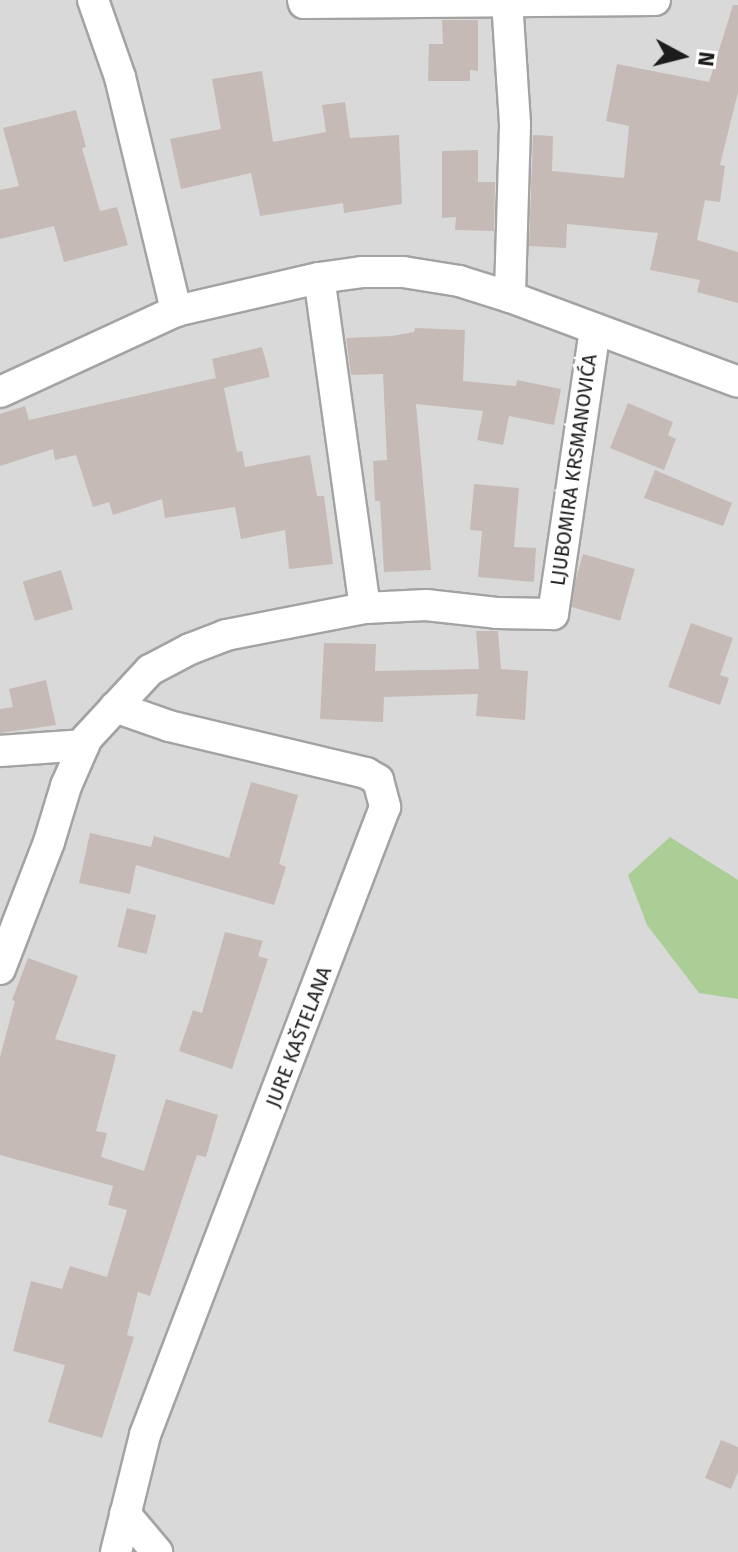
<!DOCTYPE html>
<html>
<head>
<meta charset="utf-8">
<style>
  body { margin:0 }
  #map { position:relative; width:738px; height:1552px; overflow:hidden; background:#eee9e1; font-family:"Fira Sans",sans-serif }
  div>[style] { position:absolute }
  .residential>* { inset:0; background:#dad9d9; transform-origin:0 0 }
  .forest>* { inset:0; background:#aace95 }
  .building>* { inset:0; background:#c5bab5; transform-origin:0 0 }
  .roads { filter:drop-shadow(2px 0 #a3a3a3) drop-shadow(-2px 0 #a3a3a3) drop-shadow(0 2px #a3a3a3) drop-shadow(0 -2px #a3a3a3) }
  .minor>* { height:30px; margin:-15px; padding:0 15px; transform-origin:15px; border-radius:15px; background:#fff }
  span { translate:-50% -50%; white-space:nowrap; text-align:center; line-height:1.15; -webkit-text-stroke:7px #fff; paint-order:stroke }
  .street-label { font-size:20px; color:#1c1c1c }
  .north { position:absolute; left:642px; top:16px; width:80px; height:80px; -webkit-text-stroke:6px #fff; paint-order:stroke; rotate:97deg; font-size:22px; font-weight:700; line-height:32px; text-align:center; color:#1c1c1c }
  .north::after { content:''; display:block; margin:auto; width:28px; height:36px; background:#1c1c1c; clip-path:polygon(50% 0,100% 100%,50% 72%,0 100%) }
</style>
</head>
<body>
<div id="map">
  <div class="residential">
    <i style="left:0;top:0;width:738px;height:1552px"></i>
  </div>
  <div class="forest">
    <i style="clip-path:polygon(670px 837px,738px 880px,738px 999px,699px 993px,647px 925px,628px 875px)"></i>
  </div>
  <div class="building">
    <i style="clip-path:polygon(733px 5px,738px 5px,738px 92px,720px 165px,725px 166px,720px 202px,705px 200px,697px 240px,738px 252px,738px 303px,697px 292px,700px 280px,650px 270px,658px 233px,567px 224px,566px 248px,529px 246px,533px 135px,553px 136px,552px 171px,624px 178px,629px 126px,606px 121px,617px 64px,709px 82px)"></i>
    <i style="clip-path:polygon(442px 20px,478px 20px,478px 71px,470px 70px,470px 81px,428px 81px,429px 44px,443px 44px)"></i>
    <i style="clip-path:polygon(262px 71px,273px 142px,326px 132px,322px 105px,345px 102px,350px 138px,399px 135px,402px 204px,344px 213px,343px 203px,260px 216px,251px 173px,181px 189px,170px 139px,221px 129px,212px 79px)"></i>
    <i style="clip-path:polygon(76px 110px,86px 147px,82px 148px,100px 211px,117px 207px,128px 245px,64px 262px,54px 226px,0 239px,0 190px,19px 186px,3px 128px)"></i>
    <i style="clip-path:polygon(478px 150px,478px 182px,495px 182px,494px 231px,455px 230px,456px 217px,442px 218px,442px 151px)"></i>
    <i style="clip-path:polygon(415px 328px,465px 330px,463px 381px,516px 386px,517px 380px,561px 389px,554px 425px,509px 416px,503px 445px,477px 440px,483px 411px,416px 404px,431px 570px,384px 572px,380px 501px,375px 501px,373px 461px,387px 460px,383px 374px,351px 375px,346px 338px,392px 336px,414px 332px)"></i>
    <i style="clip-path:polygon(262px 347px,270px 377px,224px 388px,237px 452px,242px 451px,245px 467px,310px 455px,317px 496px,324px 496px,333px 564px,289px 569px,285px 530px,241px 539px,235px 507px,165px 518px,162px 499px,113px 515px,109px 502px,93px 507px,76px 455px,55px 460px,53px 449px,0 466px,0 414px,25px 406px,29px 420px,216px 378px,212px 359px)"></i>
    <i style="clip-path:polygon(628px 403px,673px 422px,668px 435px,676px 439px,664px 470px,610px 448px)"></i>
    <i style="clip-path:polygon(655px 470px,732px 503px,723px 526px,644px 498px)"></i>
    <i style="clip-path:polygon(474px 484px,519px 488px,514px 547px,536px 548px,534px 582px,478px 577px,482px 531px,470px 530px)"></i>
    <i style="left:583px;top:554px;width:54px;height:54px;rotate:16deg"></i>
    <i style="left:61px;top:570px;width:41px;height:40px;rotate:73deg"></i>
    <i style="clip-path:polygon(691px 623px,733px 638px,720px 675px,729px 678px,720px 705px,668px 687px)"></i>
    <i style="clip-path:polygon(476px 631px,498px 631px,501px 669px,528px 671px,525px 720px,476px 716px,478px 694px,384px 697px,383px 722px,320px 719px,324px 643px,376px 644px,375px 671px,479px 669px)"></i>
    <i style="clip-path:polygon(46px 680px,56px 725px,0 733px,0 709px,13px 707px,9px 689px)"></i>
    <i style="clip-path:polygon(251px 782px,298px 795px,279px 864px,286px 867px,274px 905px,136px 865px,130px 894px,79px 883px,90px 833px,151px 847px,154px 836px,229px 858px)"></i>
    <i style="left:127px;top:908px;width:30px;height:40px;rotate:14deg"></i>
    <i style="clip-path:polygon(225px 932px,263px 941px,258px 956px,268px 959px,232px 1069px,179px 1051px,193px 1010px,202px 1013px)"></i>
    <i style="clip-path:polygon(28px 958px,78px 976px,55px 1039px,116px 1055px,96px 1131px,107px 1133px,101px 1157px,144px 1171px,166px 1099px,218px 1115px,206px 1157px,197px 1155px,150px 1296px,138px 1292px,127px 1335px,134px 1337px,102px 1438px,48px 1422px,65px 1365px,13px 1351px,31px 1281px,62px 1289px,70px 1266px,107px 1277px,127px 1210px,108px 1205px,113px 1186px,0 1155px,0 1057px,15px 1001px,12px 1000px)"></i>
    <i style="clip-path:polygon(721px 1440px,738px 1447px,738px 1472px,731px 1489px,705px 1478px)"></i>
  </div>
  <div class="roads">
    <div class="minor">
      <i style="left:93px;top:0;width:82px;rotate:70.7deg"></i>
      <i style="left:120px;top:77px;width:241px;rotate:76.5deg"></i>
      <i style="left:303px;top:0;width:3px;rotate:72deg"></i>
      <i style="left:304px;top:3px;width:351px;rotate:-0.5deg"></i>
      <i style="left:507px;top:0;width:125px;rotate:86.3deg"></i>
      <i style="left:515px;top:125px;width:172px;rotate:91.7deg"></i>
      <i style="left:0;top:392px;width:194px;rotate:-24.7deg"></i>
      <i style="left:176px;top:311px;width:147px;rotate:-13deg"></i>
      <i style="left:319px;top:278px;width:43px;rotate:-7.9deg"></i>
      <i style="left:362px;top:272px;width:41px"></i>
      <i style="left:403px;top:272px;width:57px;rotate:9.1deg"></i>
      <i style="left:459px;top:281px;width:53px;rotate:17.4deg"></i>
      <i style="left:510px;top:297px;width:243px;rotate:20.4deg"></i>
      <i style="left:365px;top:608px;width:61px;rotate:-2.8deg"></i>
      <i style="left:426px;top:605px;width:71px;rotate:6.4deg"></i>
      <i style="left:497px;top:613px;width:56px;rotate:1deg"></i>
      <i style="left:553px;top:614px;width:288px;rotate:-81.6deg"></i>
      <i style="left:115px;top:707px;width:57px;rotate:19.4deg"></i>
      <i style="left:169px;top:726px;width:203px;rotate:13.4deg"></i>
      <i style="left:366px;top:773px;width:14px;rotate:30deg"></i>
      <i style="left:378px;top:780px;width:28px;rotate:75deg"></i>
      <i style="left:385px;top:807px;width:672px;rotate:110.92deg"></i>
      <i style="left:145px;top:1435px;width:121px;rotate:103.9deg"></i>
      <i style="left:0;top:751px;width:84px;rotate:-4.1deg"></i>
      <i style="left:0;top:969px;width:136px;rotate:-68.9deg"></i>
      <i style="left:49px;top:842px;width:59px;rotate:-73.1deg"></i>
      <i style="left:66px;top:786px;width:52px;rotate:-66.4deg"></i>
      <i style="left:87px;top:738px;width:93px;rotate:-47.2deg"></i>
      <i style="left:150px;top:670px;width:45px;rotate:-27.7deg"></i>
      <i style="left:190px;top:649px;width:39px;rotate:-21deg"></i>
      <i style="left:226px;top:635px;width:142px;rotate:-11deg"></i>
      <i style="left:365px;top:608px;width:333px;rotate:-97.9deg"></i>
      <i style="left:125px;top:1514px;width:50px;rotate:49.9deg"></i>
    </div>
  </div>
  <div class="street-label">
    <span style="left:574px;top:470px;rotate:-82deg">LJUBOMIRA KRSMANOVIĆA</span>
    <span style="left:299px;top:1037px;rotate:-69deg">JURE KAŠTELANA</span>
  </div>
  <div class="north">N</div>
</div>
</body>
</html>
